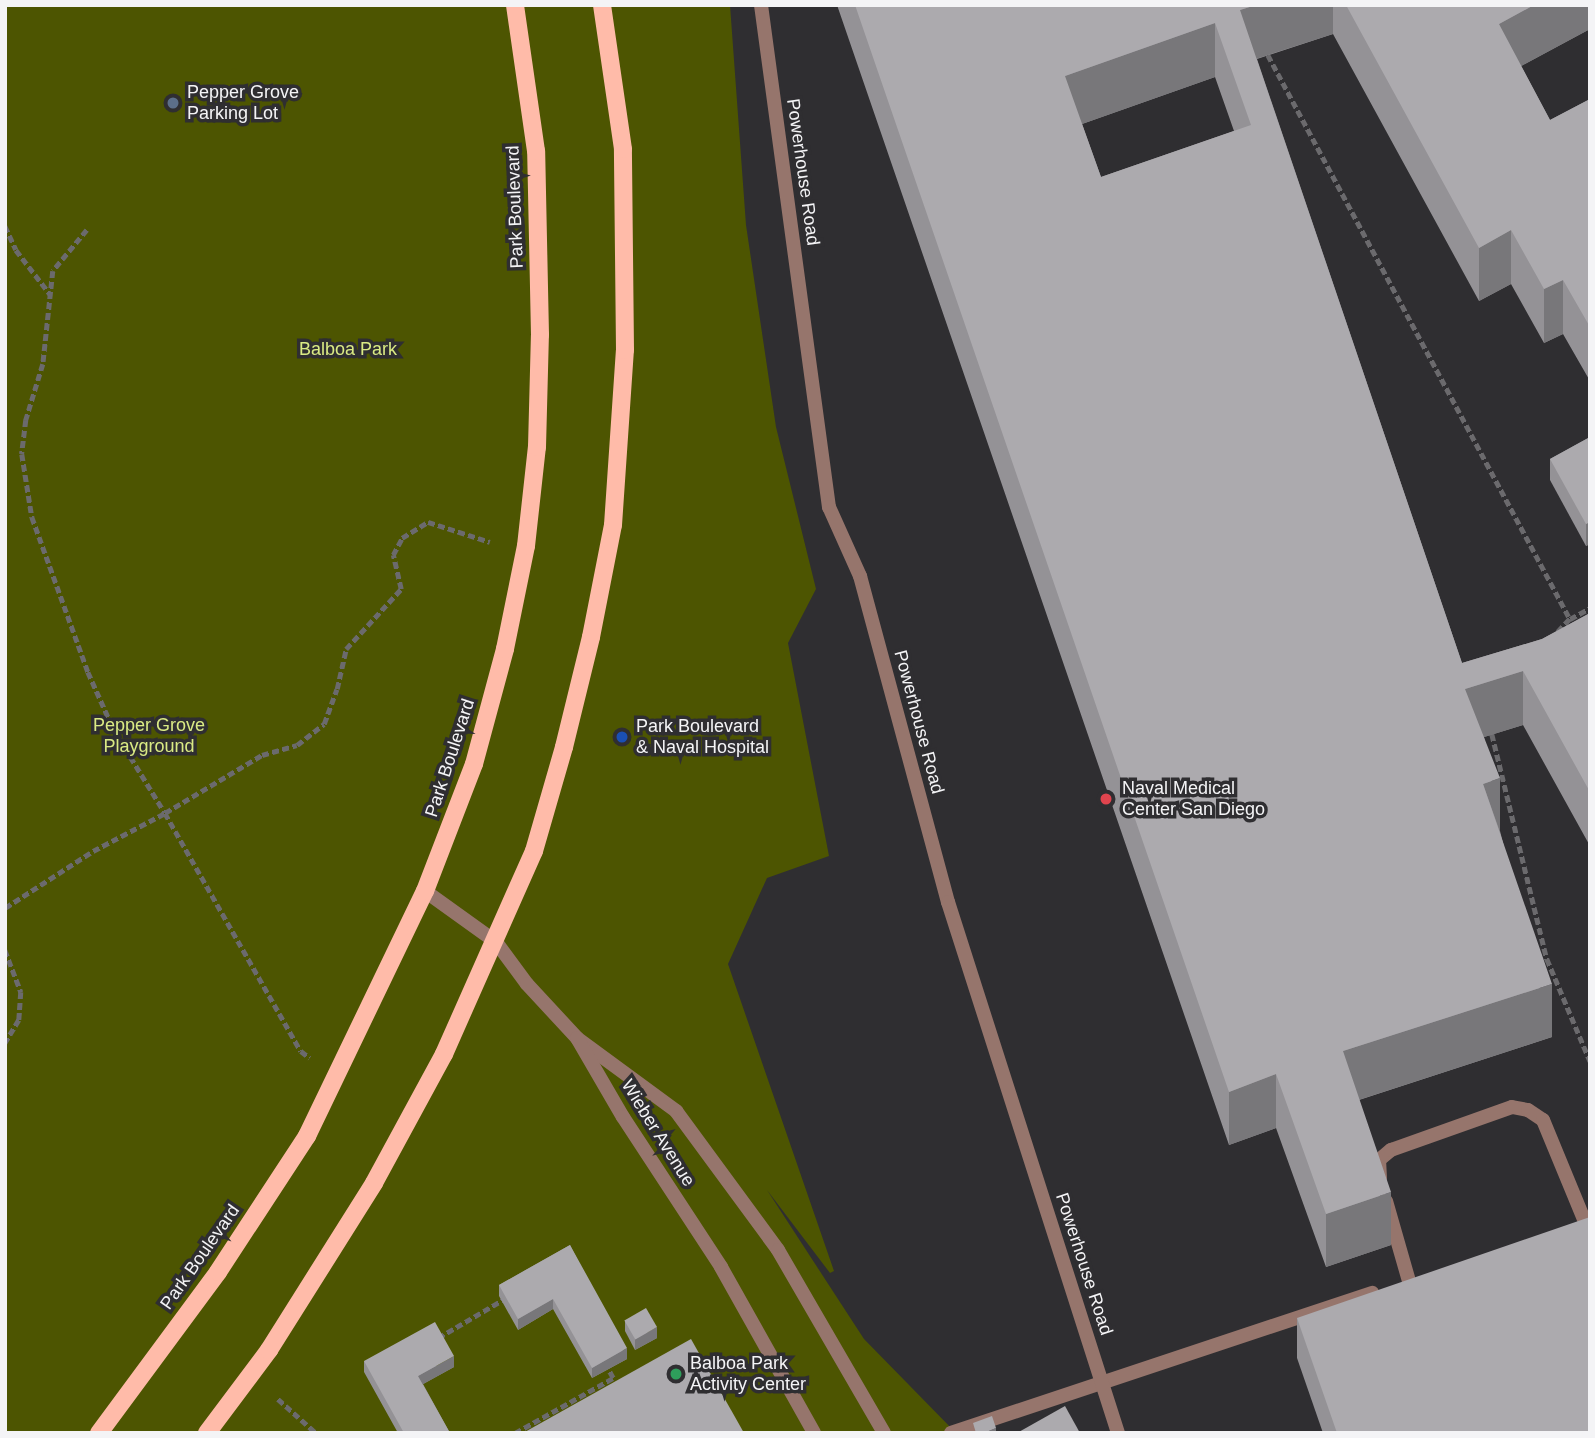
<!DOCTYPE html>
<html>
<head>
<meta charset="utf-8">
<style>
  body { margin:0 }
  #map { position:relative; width:1595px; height:1438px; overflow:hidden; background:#2f2e31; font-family:Arial,sans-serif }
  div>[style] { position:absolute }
  .green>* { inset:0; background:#4d5501 }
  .path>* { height:4.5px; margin-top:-2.25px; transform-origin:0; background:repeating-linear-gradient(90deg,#6b6a6d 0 7px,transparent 0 10.5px) }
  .lane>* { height:14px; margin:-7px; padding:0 7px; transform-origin:7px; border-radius:7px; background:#96756c }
  .street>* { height:14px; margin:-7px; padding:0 7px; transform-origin:7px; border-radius:7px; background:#96756c }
  .primary>* { height:18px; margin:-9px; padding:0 9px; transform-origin:9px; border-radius:9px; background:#ffbba9 }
  .wall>* { inset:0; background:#949296 }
  .shaded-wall>* { inset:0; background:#78777a }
  .building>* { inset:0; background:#acaaae; transform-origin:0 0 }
  .dots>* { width:19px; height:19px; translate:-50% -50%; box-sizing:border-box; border:4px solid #2f2e31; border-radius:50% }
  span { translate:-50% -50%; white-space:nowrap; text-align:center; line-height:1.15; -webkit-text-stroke:7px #2f2e31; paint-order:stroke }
  .poi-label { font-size:18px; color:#f4f4f6 }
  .left { translate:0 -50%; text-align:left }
  .street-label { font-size:18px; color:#f4f4f6 }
  .park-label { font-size:18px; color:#daea84 }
  .frame { position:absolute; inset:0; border:7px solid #f4f4f6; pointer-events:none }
</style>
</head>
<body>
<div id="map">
  <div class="green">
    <i style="clip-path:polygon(5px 5px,730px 5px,746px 225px,776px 427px,816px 589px,788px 643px,829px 856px,767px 878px,728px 964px,834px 1271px,830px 1273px,767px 1190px,864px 1339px,956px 1433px,5px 1433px)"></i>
  </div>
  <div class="path">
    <i style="left:1268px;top:55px;width:640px;rotate:61.83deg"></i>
    <i style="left:1570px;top:619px;width:18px;rotate:133deg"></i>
    <i style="left:5px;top:226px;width:26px;rotate:65deg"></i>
    <i style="left:16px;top:250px;width:56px;rotate:52.3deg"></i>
    <i style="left:87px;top:230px;width:53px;rotate:129.7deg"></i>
    <i style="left:53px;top:271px;width:94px;rotate:96.1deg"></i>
    <i style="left:43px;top:364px;width:59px;rotate:106.9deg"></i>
    <i style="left:26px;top:420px;width:34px;rotate:97deg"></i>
    <i style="left:22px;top:454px;width:64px;rotate:81deg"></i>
    <i style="left:32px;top:517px;width:165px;rotate:70.1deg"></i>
    <i style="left:88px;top:672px;width:64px;rotate:65.9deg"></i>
    <i style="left:114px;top:730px;width:97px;rotate:58.4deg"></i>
    <i style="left:165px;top:813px;width:274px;rotate:60.3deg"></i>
    <i style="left:301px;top:1051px;width:11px;rotate:38deg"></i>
    <i style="left:1570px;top:619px;width:23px;rotate:-29deg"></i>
    <i style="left:1492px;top:734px;width:232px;rotate:76.3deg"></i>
    <i style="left:1547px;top:959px;width:111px;rotate:67.1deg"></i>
    <i style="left:5px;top:908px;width:105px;rotate:-32.9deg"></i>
    <i style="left:93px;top:851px;width:81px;rotate:-27.8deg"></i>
    <i style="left:165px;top:813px;width:113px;rotate:-30.9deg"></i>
    <i style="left:262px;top:755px;width:36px;rotate:-16deg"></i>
    <i style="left:297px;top:745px;width:34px;rotate:-38deg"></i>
    <i style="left:324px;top:724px;width:37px;rotate:-70deg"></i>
    <i style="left:337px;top:689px;width:41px;rotate:-77.3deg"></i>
    <i style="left:346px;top:649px;width:81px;rotate:-47.5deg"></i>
    <i style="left:401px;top:589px;width:35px;rotate:-103deg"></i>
    <i style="left:393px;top:555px;width:19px;rotate:-62deg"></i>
    <i style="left:402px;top:538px;width:31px;rotate:-32deg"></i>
    <i style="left:428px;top:522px;width:65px;rotate:17.9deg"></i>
    <i style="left:5px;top:950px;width:45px;rotate:69.1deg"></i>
    <i style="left:21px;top:992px;width:28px;rotate:94deg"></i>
    <i style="left:19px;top:1020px;width:27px;rotate:121deg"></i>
    <i style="left:438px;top:1338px;width:79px;rotate:-30.5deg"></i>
    <i style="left:278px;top:1399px;width:51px;rotate:41.8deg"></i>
    <i style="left:515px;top:1433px;width:112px;rotate:-29.3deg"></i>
    <i style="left:613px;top:1378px;width:13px;rotate:-119deg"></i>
  </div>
  <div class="lane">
    <i style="left:578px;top:1039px;width:122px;rotate:36.3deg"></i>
    <i style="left:676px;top:1111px;width:172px;rotate:53.7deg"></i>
    <i style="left:778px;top:1250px;width:211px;rotate:59.9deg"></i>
    <i style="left:1380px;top:1178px;width:18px;rotate:-93deg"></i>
    <i style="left:1379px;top:1160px;width:16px;rotate:-40deg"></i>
    <i style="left:1391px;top:1150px;width:128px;rotate:-19.6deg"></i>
    <i style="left:1512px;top:1107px;width:16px;rotate:11deg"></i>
    <i style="left:1528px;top:1110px;width:18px;rotate:34deg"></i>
    <i style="left:1543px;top:1120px;width:110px;rotate:67.6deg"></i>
    <i style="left:1386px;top:1201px;width:83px;rotate:74deg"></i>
    <i style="left:951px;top:1433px;width:444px;rotate:-18.4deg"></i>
  </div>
  <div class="street">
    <i style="left:761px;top:5px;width:507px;rotate:82.29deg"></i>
    <i style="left:829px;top:507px;width:76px;rotate:65.8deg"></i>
    <i style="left:860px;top:576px;width:338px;rotate:74.9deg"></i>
    <i style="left:948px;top:902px;width:558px;rotate:72.25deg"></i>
    <i style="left:425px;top:891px;width:87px;rotate:35.7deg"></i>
    <i style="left:496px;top:942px;width:52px;rotate:53.6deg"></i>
    <i style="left:527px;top:984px;width:74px;rotate:47.2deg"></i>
    <i style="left:577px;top:1038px;width:91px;rotate:59.8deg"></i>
    <i style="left:623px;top:1117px;width:179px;rotate:56.8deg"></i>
    <i style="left:721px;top:1267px;width:190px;rotate:60.7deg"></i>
  </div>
  <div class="primary">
    <i style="left:99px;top:1433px;width:200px;rotate:-53.5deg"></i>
    <i style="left:218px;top:1272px;width:163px;rotate:-56.8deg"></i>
    <i style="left:307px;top:1136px;width:272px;rotate:-64.3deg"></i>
    <i style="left:425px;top:891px;width:136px;rotate:-68.9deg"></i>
    <i style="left:474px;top:764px;width:119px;rotate:-74.9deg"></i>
    <i style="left:505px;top:649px;width:105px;rotate:-78.5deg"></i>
    <i style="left:526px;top:546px;width:100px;rotate:-83.7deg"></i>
    <i style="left:537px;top:447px;width:112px;rotate:-88.5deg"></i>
    <i style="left:540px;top:335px;width:184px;rotate:-91.2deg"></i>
    <i style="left:536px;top:151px;width:148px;rotate:-98.2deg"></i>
    <i style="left:207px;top:1433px;width:104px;rotate:-53.2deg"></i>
    <i style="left:269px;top:1350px;width:197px;rotate:-57.8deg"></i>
    <i style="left:374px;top:1183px;width:147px;rotate:-61.5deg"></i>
    <i style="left:444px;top:1054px;width:222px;rotate:-66.1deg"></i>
    <i style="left:534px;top:851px;width:108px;rotate:-73.9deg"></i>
    <i style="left:564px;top:747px;width:113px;rotate:-76.2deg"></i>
    <i style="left:591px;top:637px;width:114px;rotate:-78.9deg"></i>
    <i style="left:613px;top:525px;width:175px;rotate:-86.1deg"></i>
    <i style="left:625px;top:350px;width:201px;rotate:-90.6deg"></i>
    <i style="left:623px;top:149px;width:146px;rotate:-98.3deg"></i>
  </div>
  <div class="wall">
    <i style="clip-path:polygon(evenodd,837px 5px,1590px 5px,1590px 29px,1521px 66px,1550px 120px,1590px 99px,1590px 381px,1563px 334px,1544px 343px,1511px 284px,1479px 301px,1333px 34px,1257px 59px,1462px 663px,1542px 639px,1590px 613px,1590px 846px,1523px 725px,1484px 737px,1500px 831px,1552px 1037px,1359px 1100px,1391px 1245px,1326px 1267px,1276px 1128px,1229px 1145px,837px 5px,1215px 77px,1234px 131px,1101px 177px,1082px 124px,1215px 77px)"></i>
    <i style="clip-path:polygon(1590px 437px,1590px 544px,1586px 546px,1550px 480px,1550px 459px)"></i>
    <i style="clip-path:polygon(570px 1245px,627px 1359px,592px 1378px,553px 1309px,518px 1330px,499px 1296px,499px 1285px)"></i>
    <i style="clip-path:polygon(1297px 1318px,1590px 1433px,1323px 1433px,1297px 1358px)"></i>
    <i style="clip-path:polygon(625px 1321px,657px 1338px,635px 1350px,625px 1331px)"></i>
    <i style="clip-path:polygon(364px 1361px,454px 1367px,423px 1384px,450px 1433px,398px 1433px,364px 1372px)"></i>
  </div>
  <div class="shaded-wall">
    <i style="clip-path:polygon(1256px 5px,1333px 5px,1333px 34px,1240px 64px,1240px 10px)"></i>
    <i style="clip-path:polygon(1534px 5px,1590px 5px,1590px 29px,1499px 78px,1499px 24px)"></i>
    <i style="clip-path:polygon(1215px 23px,1215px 77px,1065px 130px,1065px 76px)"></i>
    <i style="clip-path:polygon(1511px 230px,1511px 284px,1479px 301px,1479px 248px)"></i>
    <i style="clip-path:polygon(1563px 280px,1563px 334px,1544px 343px,1544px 289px)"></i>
    <i style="clip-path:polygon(1590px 522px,1590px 544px,1586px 546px,1586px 524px)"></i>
    <i style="clip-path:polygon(1523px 671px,1523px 725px,1465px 743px,1465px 689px)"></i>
    <i style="clip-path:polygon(1500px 778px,1500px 832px,1483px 784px)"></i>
    <i style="clip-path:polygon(1552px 984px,1552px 1037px,1343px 1105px,1343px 1051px)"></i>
    <i style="clip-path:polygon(1276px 1074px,1276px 1128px,1229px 1145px,1229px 1092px)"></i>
    <i style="clip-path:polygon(1391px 1192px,1391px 1245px,1326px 1267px,1326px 1214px)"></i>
    <i style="clip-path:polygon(553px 1299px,553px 1309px,518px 1330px,518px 1319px)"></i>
    <i style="clip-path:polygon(657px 1327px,657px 1338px,635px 1350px,635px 1339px)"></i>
    <i style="clip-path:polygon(627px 1348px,627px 1359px,592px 1378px,592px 1368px)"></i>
    <i style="clip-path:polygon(454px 1356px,454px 1367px,418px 1387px,418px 1376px)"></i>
    <i style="clip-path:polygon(996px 1428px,996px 1433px,984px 1433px)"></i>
  </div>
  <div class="building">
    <i style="clip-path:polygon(evenodd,855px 5px,1256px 5px,1240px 10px,1462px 663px,1542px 639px,1590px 613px,1590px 792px,1523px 671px,1465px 689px,1500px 778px,1483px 784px,1552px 984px,1343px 1051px,1391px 1192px,1326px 1214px,1276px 1074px,1229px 1092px,855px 5px,1215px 23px,1251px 125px,1101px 177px,1065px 76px,1215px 23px)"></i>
    <i style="clip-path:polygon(1346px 5px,1534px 5px,1499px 24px,1550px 120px,1590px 99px,1590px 327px,1563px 280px,1544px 289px,1511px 230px,1479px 248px)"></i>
    <i style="clip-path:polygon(1590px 437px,1590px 522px,1586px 524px,1550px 459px)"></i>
    <i style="clip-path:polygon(1590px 1217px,1590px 1433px,1337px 1433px,1297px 1318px)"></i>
    <i style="clip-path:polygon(570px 1245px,627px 1348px,592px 1368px,553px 1299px,518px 1319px,499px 1285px)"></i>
    <i style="left:646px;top:1308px;width:22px;height:25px;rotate:60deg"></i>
    <i style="clip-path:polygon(435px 1322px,454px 1356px,418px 1376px,450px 1433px,404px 1433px,364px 1361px)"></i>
    <i style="clip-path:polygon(691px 1339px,744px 1433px,523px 1433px)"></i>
    <i style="clip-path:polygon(1065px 1406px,1080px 1433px,1017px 1433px)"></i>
    <i style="clip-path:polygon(992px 1416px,996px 1428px,984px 1433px,976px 1433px,973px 1423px)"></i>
  </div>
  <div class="dots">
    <i style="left:173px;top:103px;background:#5c6f8a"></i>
    <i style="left:622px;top:737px;background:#1a4fb4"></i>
    <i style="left:1106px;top:799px;background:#e0444e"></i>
    <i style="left:676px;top:1374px;background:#2e9e5b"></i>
  </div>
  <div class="poi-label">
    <span class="left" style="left:187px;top:103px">Pepper Grove<br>Parking Lot</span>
    <span class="left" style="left:636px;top:737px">Park Boulevard<br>&amp; Naval Hospital</span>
    <span class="left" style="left:1122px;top:799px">Naval Medical<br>Center San Diego</span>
    <span class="left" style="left:690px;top:1374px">Balboa Park<br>Activity Center</span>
  </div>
  <div class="street-label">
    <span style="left:803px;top:172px;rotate:82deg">Powerhouse Road</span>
    <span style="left:515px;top:207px;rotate:-92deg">Park Boulevard</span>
    <span style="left:919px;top:722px;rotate:75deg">Powerhouse Road</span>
    <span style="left:450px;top:758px;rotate:-72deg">Park Boulevard</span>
    <span style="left:658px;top:1133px;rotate:58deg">Wieber Avenue</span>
    <span style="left:200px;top:1257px;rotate:-55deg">Park Boulevard</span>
    <span style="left:1084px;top:1264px;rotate:72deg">Powerhouse Road</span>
  </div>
  <div class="park-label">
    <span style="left:348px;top:349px">Balboa Park</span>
    <span style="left:149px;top:736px">Pepper Grove<br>Playground</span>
  </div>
  <div class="frame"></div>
</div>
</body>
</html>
